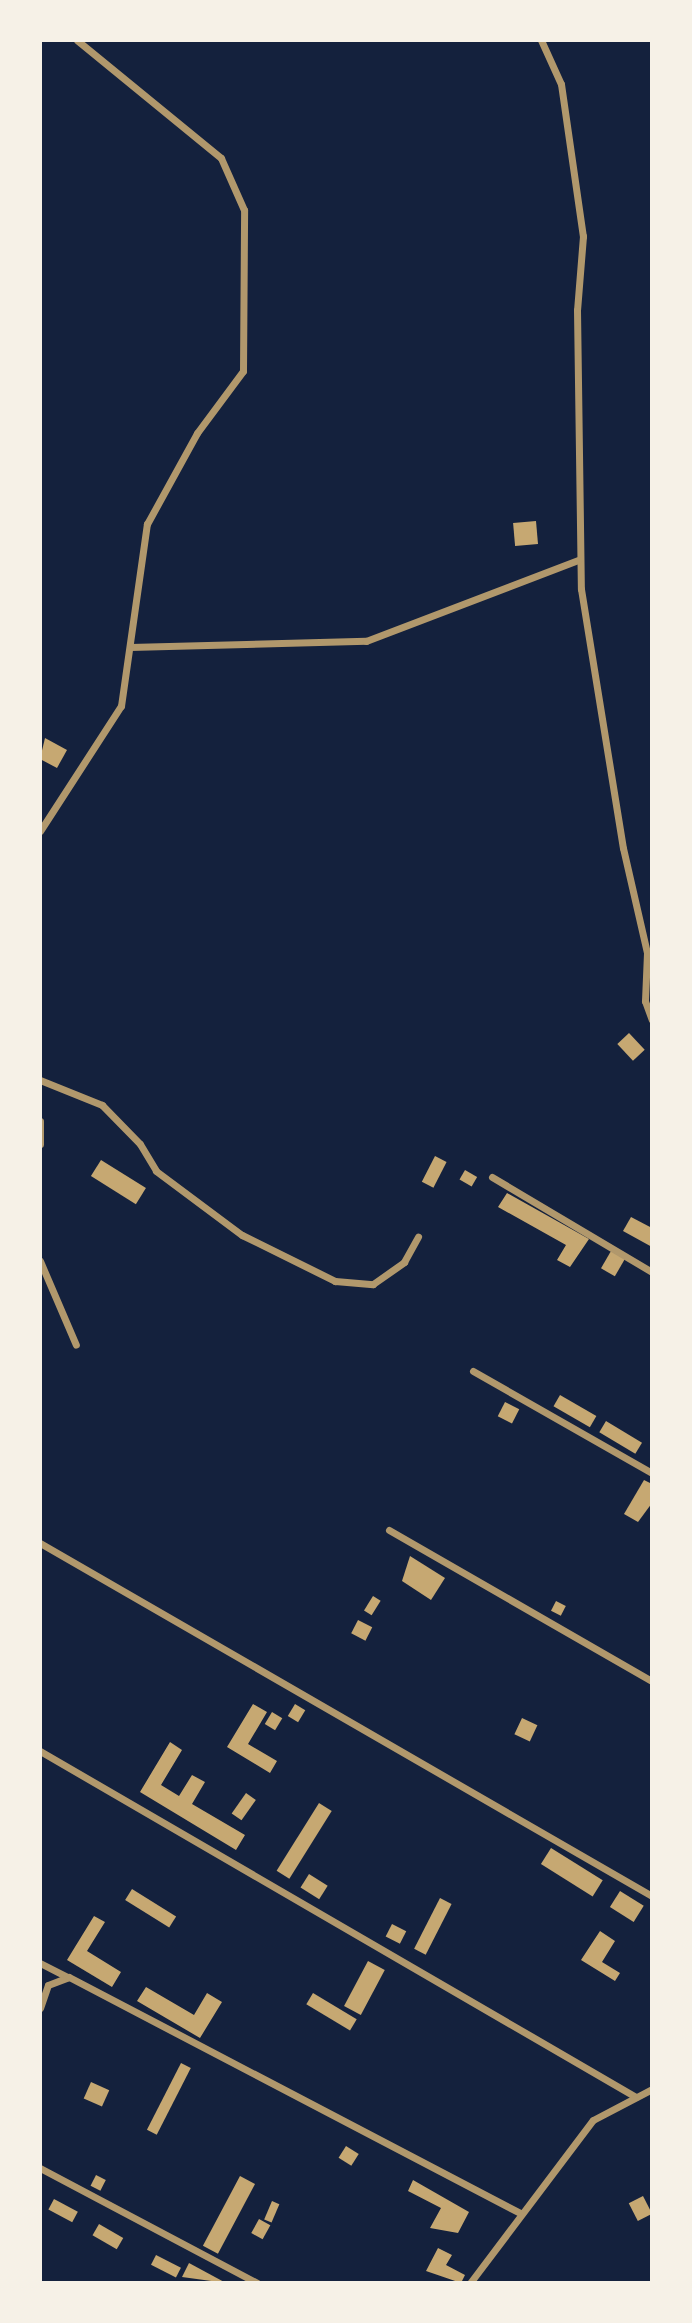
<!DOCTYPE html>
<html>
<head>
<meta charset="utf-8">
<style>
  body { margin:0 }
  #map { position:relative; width:692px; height:2323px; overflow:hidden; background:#14213d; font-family:"Noto Sans",sans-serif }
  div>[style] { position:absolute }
  .building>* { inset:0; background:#c6a872; transform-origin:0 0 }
  .minor>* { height:7px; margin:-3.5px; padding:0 3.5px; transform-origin:3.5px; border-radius:3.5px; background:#b1986c }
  span { translate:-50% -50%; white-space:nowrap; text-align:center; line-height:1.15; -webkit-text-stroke:5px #f6f1e7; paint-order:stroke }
  .frame { position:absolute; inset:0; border:42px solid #f6f1e7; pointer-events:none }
</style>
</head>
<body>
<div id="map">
  <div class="building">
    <i style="left:536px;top:521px;width:23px;height:23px;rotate:85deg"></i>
    <i style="clip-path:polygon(45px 738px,67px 750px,57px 768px,40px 759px)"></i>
    <i style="left:629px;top:1033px;width:23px;height:16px;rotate:47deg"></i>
    <i style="left:435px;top:1156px;width:13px;height:29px;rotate:27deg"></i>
    <i style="left:101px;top:1160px;width:53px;height:19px;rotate:32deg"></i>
    <i style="left:465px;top:1170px;width:14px;height:11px;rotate:30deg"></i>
    <i style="clip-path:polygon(507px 1193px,589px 1239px,570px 1267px,557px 1260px,566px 1245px,498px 1207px)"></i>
    <i style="clip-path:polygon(631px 1217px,652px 1228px,652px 1247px,623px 1231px)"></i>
    <i style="left:611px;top:1251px;width:16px;height:20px;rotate:30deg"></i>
    <i style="left:560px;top:1395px;width:42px;height:13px;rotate:30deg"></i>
    <i style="left:505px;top:1402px;width:16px;height:16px;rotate:27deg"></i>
    <i style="left:606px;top:1421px;width:42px;height:13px;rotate:31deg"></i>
    <i style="clip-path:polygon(644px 1480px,652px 1484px,652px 1503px,638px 1522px,624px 1514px)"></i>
    <i style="clip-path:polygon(410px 1556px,445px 1578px,431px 1600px,402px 1581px)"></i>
    <i style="left:373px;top:1596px;width:9px;height:17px;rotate:32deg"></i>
    <i style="left:556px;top:1601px;width:11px;height:11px;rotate:27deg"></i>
    <i style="left:358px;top:1620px;width:16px;height:15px;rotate:27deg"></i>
    <i style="clip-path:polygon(253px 1704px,267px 1712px,248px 1744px,277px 1761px,270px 1773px,227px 1747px)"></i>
    <i style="left:295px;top:1704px;width:12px;height:14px;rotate:31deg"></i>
    <i style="left:272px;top:1712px;width:12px;height:14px;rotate:31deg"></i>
    <i style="left:522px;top:1718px;width:17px;height:18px;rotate:25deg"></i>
    <i style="clip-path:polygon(170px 1742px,182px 1750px,161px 1785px,179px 1796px,192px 1775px,205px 1782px,192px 1804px,245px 1835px,236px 1850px,140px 1792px)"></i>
    <i style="left:246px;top:1793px;width:12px;height:25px;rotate:35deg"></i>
    <i style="left:319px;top:1803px;width:15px;height:80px;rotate:32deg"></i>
    <i style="left:551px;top:1848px;width:61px;height:19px;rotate:32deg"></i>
    <i style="left:309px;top:1874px;width:22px;height:16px;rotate:32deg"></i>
    <i style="left:132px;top:1889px;width:52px;height:13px;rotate:32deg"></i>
    <i style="left:620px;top:1891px;width:28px;height:19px;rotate:32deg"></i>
    <i style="left:440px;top:1898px;width:13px;height:57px;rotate:27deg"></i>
    <i style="clip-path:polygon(94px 1916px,105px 1922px,87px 1951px,121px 1972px,112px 1987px,67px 1960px)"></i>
    <i style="left:392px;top:1924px;width:16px;height:14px;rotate:27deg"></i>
    <i style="clip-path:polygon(600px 1931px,615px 1941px,602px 1962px,620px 1973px,615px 1981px,581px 1960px)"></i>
    <i style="left:368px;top:1961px;width:19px;height:51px;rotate:28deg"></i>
    <i style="clip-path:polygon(146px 1987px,194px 2015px,207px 1993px,222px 2002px,200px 2038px,137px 2001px)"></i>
    <i style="left:313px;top:1993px;width:51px;height:13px;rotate:31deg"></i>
    <i style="left:181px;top:2063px;width:11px;height:75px;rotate:27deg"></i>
    <i style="left:91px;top:2082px;width:20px;height:18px;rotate:24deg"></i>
    <i style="left:346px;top:2146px;width:15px;height:14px;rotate:32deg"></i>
    <i style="left:96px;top:2175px;width:11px;height:12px;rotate:27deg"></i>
    <i style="left:240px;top:2176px;width:17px;height:79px;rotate:28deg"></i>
    <i style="clip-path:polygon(413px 2180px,469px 2212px,458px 2233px,430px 2228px,441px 2208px,408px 2191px)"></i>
    <i style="left:643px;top:2196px;width:20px;height:16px;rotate:63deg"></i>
    <i style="left:54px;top:2199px;width:27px;height:12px;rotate:28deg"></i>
    <i style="left:272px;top:2201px;width:8px;height:20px;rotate:23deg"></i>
    <i style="left:259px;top:2219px;width:13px;height:16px;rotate:29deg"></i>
    <i style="left:99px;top:2224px;width:28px;height:13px;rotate:30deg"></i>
    <i style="clip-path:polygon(438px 2248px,452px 2255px,446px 2265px,465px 2275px,461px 2283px,426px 2271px)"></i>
    <i style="left:156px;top:2255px;width:28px;height:11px;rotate:27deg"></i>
    <i style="clip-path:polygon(189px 2263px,226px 2283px,182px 2277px)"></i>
  </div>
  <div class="minor">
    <i style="left:541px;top:40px;width:48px;rotate:65.6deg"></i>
    <i style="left:561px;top:84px;width:154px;rotate:81.8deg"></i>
    <i style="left:583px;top:236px;width:74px;rotate:94.6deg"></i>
    <i style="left:577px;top:310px;width:279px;rotate:89.2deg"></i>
    <i style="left:581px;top:589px;width:262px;rotate:80.8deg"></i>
    <i style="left:623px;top:848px;width:108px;rotate:77.1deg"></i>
    <i style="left:647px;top:953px;width:48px;rotate:92.4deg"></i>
    <i style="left:645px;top:1001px;width:20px;rotate:70deg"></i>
    <i style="left:130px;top:647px;width:236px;rotate:-1.5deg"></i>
    <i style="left:366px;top:641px;width:227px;rotate:-20.9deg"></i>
    <i style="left:40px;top:831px;width:149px;rotate:-57.1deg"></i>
    <i style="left:121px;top:706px;width:184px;rotate:-81.9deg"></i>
    <i style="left:147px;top:524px;width:104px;rotate:-61.2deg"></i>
    <i style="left:197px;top:433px;width:77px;rotate:-53.4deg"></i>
    <i style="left:243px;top:371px;width:161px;rotate:-89.6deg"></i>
    <i style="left:244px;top:210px;width:57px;rotate:-113.9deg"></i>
    <i style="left:221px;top:158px;width:186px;rotate:-140.7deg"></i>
    <i style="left:40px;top:1080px;width:67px;rotate:22deg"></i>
    <i style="left:102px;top:1105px;width:54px;rotate:45.7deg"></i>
    <i style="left:140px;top:1144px;width:31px;rotate:59deg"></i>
    <i style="left:156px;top:1171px;width:107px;rotate:36.7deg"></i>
    <i style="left:242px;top:1235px;width:104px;rotate:26.3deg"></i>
    <i style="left:335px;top:1281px;width:38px;rotate:5deg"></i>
    <i style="left:373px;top:1284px;width:38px;rotate:-35deg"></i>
    <i style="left:404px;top:1262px;width:29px;rotate:-61deg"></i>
    <i style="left:40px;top:1121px;width:23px;rotate:90deg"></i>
    <i style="left:492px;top:1177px;width:186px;rotate:30.7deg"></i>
    <i style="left:40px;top:1261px;width:91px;rotate:66.8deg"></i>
    <i style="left:473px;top:1371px;width:206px;rotate:29.7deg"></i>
    <i style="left:389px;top:1530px;width:303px;rotate:29.9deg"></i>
    <i style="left:40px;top:1543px;width:707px;rotate:29.98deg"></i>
    <i style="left:40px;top:1751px;width:689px;rotate:30.14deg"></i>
    <i style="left:40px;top:1963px;width:31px;rotate:27deg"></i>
    <i style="left:40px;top:2008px;width:24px;rotate:-71deg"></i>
    <i style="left:48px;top:1985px;width:22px;rotate:-21deg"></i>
    <i style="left:69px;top:1977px;width:509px;rotate:27.62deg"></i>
    <i style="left:40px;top:2168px;width:246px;rotate:27.9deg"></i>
    <i style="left:470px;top:2283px;width:204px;rotate:-53deg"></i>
    <i style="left:593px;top:2120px;width:67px;rotate:-27.7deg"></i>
  </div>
  <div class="frame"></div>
</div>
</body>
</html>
